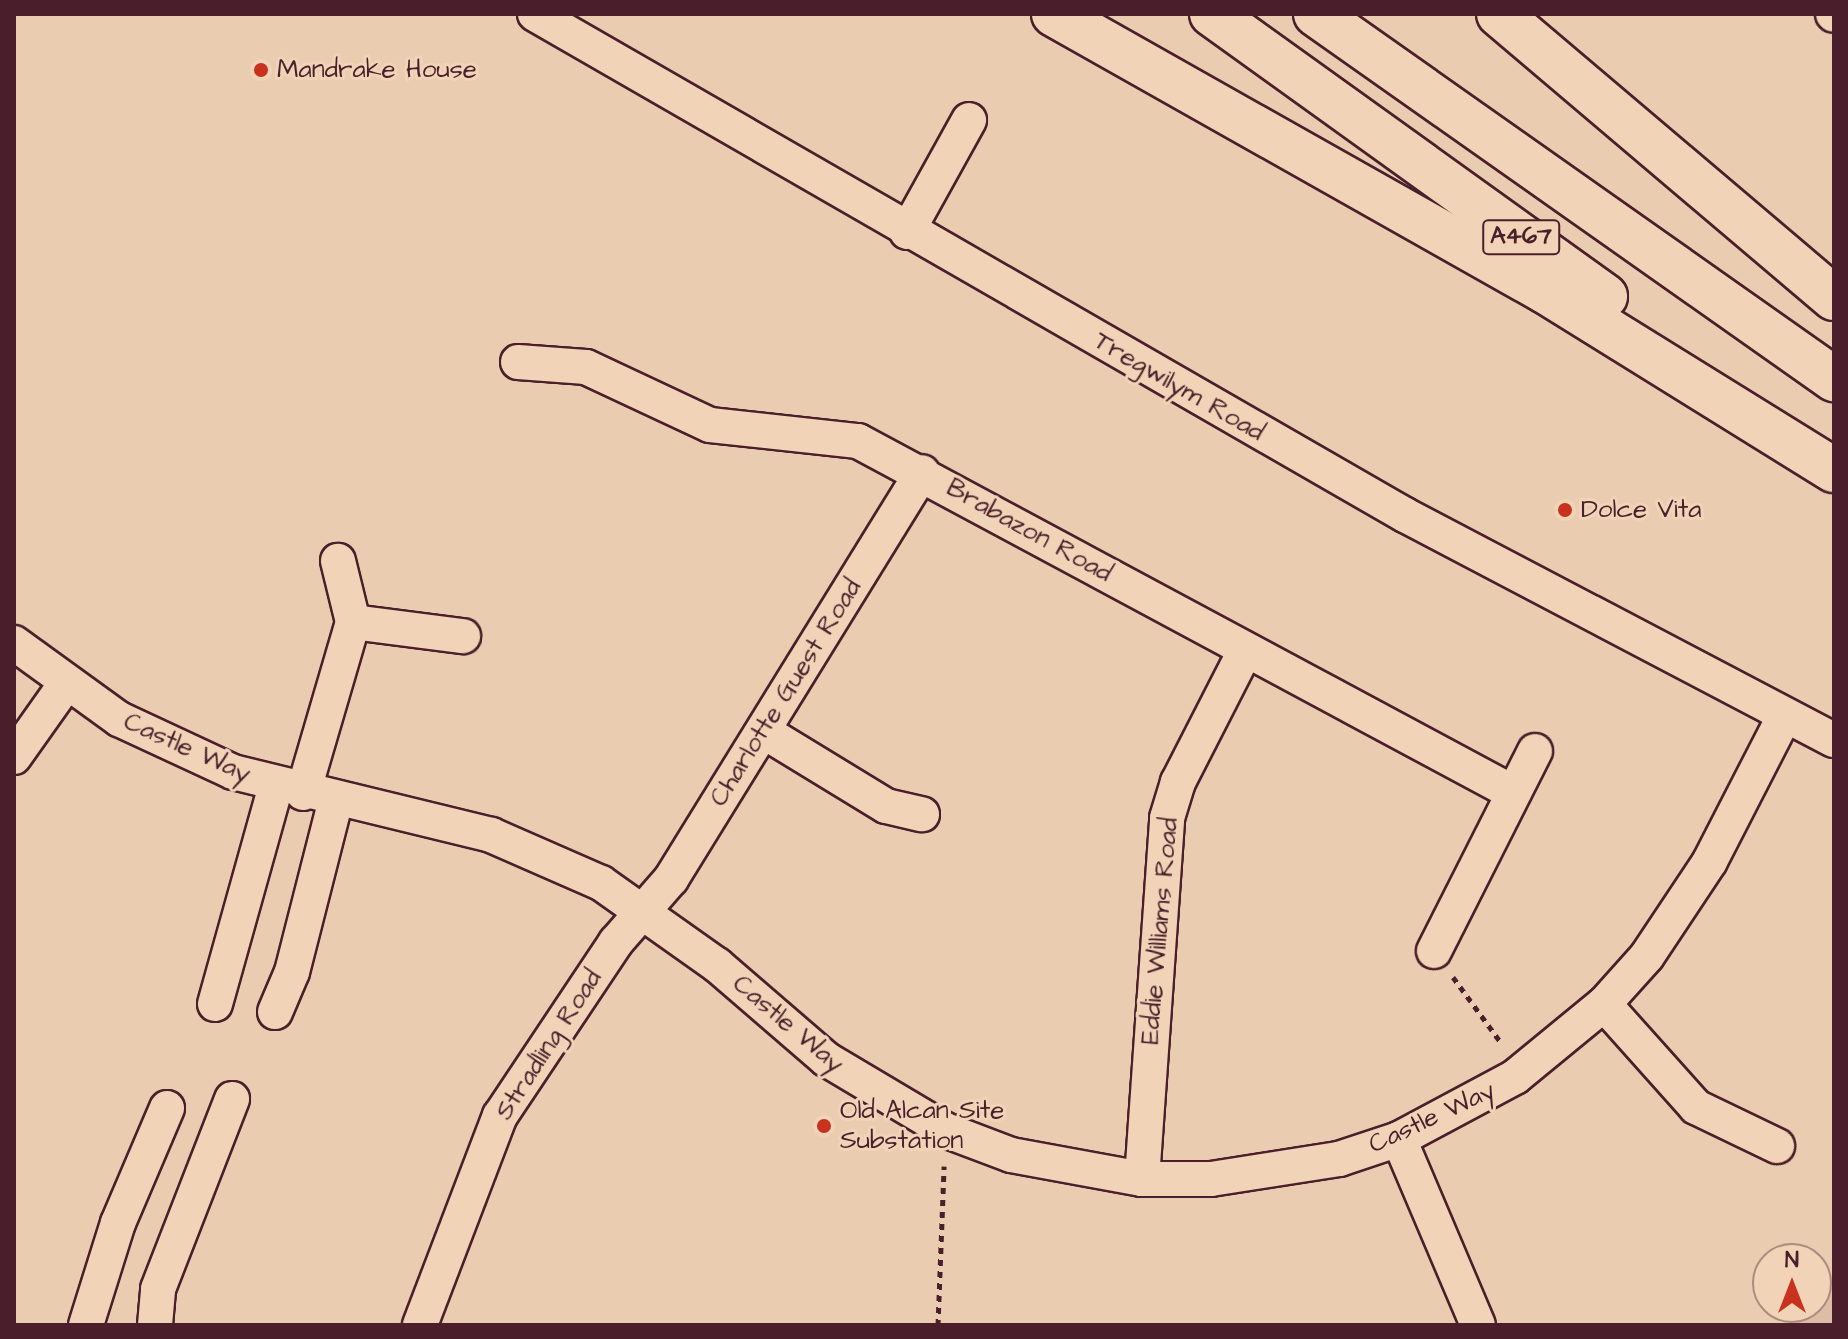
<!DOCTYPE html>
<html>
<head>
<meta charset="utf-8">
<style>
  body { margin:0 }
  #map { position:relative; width:1848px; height:1339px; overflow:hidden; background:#eaccb1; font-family:"Architects Daughter",sans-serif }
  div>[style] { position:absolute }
  .built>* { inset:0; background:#ddbda6 }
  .path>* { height:5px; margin-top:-2.5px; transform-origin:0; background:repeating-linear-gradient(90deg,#4a1f2b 0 6px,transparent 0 12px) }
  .roads { filter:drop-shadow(2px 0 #4a1f2b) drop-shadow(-2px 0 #4a1f2b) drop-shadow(0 2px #4a1f2b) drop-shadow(0 -2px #4a1f2b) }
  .minor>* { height:34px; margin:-17px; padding:0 17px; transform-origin:17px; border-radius:17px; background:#f1d3b7 }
  .major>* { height:44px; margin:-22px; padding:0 22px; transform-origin:22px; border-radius:22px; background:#f1d3b7 }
  .dots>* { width:22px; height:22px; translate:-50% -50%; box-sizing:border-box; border:4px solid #f1d3b7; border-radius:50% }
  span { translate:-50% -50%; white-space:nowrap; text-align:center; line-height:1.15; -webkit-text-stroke:6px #f1d3b7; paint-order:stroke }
  .shield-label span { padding:2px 6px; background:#f1d3b7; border:2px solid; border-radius:6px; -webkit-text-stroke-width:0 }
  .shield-label { font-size:24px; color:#4a1f2b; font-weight:700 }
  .poi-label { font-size:26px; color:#4a1f2b }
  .left { translate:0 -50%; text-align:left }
  .street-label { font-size:26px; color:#4a1f2b }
  .frame { position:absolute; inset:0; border:16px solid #4a1f2b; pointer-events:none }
  .north { position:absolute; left:1752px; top:1243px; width:80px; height:80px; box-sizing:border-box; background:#f1d3b7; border:2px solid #ae8b7f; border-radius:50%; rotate:0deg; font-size:22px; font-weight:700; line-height:32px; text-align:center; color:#4a1f2b }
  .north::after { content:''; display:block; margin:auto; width:28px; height:36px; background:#c8321e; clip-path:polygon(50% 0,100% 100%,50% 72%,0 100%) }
</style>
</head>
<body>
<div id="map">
  <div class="built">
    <i style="clip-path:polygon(1834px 1266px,1834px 1325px,1792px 1325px,1827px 1297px)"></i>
  </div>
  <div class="path">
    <i style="left:1453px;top:977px;width:83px;rotate:53.8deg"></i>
    <i style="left:938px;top:1325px;width:159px;rotate:-87.8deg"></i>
  </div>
  <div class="roads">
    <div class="minor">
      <i style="left:535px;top:14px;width:1004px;rotate:29.94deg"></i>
      <i style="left:1405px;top:515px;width:484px;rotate:27.7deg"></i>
      <i style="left:1833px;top:14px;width:1px;rotate:45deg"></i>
      <i style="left:907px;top:232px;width:128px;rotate:-61deg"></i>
      <i style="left:518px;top:362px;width:68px;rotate:4.2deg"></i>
      <i style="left:586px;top:367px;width:137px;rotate:25.1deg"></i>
      <i style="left:710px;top:425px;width:149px;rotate:6.2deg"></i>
      <i style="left:858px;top:441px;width:740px;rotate:28.23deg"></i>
      <i style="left:353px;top:622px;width:111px;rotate:7.3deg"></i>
      <i style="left:14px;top:643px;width:130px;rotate:35.9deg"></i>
      <i style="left:119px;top:719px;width:126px;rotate:24.9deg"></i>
      <i style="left:233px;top:772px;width:266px;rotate:13.7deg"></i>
      <i style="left:491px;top:835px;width:120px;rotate:23.6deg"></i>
      <i style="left:601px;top:883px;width:142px;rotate:35.3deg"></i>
      <i style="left:717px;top:965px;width:144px;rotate:40.8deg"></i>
      <i style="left:826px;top:1059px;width:139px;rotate:30.8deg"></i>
      <i style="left:945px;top:1130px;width:71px;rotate:20.7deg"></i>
      <i style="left:1011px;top:1155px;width:133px;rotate:10.4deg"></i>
      <i style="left:1142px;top:1179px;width:69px"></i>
      <i style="left:1211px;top:1179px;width:130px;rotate:-8.9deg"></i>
      <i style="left:1339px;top:1159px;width:63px;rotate:-18.4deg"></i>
      <i style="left:1399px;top:1139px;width:132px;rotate:-28.1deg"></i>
      <i style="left:1515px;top:1077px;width:115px;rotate:-39.4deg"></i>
      <i style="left:1604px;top:1004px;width:64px;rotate:-48.1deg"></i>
      <i style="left:1647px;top:956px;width:114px;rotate:-56.4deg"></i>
      <i style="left:1710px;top:861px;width:160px;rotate:-62.8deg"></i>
      <i style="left:763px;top:731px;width:144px;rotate:31.4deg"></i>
      <i style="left:886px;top:806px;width:37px;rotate:13deg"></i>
      <i style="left:14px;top:757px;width:88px;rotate:-54.7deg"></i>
      <i style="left:303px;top:793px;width:178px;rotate:-73.7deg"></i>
      <i style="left:353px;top:622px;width:63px;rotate:-103.8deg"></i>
      <i style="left:1434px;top:951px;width:224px;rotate:-63.2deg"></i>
      <i style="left:215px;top:1004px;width:227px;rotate:-74.4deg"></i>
      <i style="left:1604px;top:1004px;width:138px;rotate:48.2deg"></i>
      <i style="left:1696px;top:1107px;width:90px;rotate:25.7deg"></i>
      <i style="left:275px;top:1012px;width:43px;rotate:-67deg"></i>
      <i style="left:292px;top:972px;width:178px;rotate:-75.7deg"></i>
      <i style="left:1399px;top:1139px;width:202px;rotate:67deg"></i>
      <i style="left:1142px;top:1179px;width:362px;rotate:-86deg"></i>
      <i style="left:1167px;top:818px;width:38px;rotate:-73deg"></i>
      <i style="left:1178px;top:782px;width:147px;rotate:-62.9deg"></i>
      <i style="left:86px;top:1325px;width:107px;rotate:-72.6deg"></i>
      <i style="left:118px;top:1223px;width:125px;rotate:-66.9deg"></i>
      <i style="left:155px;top:1325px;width:36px;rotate:-85deg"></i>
      <i style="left:158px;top:1289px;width:204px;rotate:-68.7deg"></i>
      <i style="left:420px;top:1325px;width:224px;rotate:-69.1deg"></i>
      <i style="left:500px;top:1116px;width:209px;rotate:-56.3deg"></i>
      <i style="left:616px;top:942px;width:84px;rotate:-48.9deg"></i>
      <i style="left:671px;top:879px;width:478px;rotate:-58.3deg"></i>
    </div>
    <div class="major">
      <i style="left:1054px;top:14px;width:564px;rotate:29.43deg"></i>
      <i style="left:1545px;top:291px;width:340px;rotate:31.8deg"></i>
      <i style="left:1212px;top:14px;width:484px;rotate:35.7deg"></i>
      <i style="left:1316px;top:14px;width:634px;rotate:35.17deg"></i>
      <i style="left:1499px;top:14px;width:439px;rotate:40.3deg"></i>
    </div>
  </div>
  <div class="dots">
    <i style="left:261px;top:70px;background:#c8321e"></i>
    <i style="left:1565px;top:510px;background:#c8321e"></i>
    <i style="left:824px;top:1126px;background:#c8321e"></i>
  </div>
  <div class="shield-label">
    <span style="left:1521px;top:237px">A467</span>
  </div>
  <div class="poi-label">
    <span class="left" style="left:277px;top:70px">Mandrake House</span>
    <span class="left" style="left:1581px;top:510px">Dolce Vita</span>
    <span class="left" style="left:840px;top:1126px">Old Alcan Site<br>Substation</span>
  </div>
  <div class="street-label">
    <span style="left:1179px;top:387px;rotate:30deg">Tregwilym Road</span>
    <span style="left:1029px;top:531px;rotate:29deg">Brabazon Road</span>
    <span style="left:786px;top:693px;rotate:-58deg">Charlotte Guest Road</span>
    <span style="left:187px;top:748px;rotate:24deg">Castle Way</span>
    <span style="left:1160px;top:931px;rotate:-85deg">Eddie Williams Road</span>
    <span style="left:788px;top:1024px;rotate:40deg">Castle Way</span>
    <span style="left:549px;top:1045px;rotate:-57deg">Stradling Road</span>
    <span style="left:1432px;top:1118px;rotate:-25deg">Castle Way</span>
  </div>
  <div class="frame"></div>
  <div class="north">N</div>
</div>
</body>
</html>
